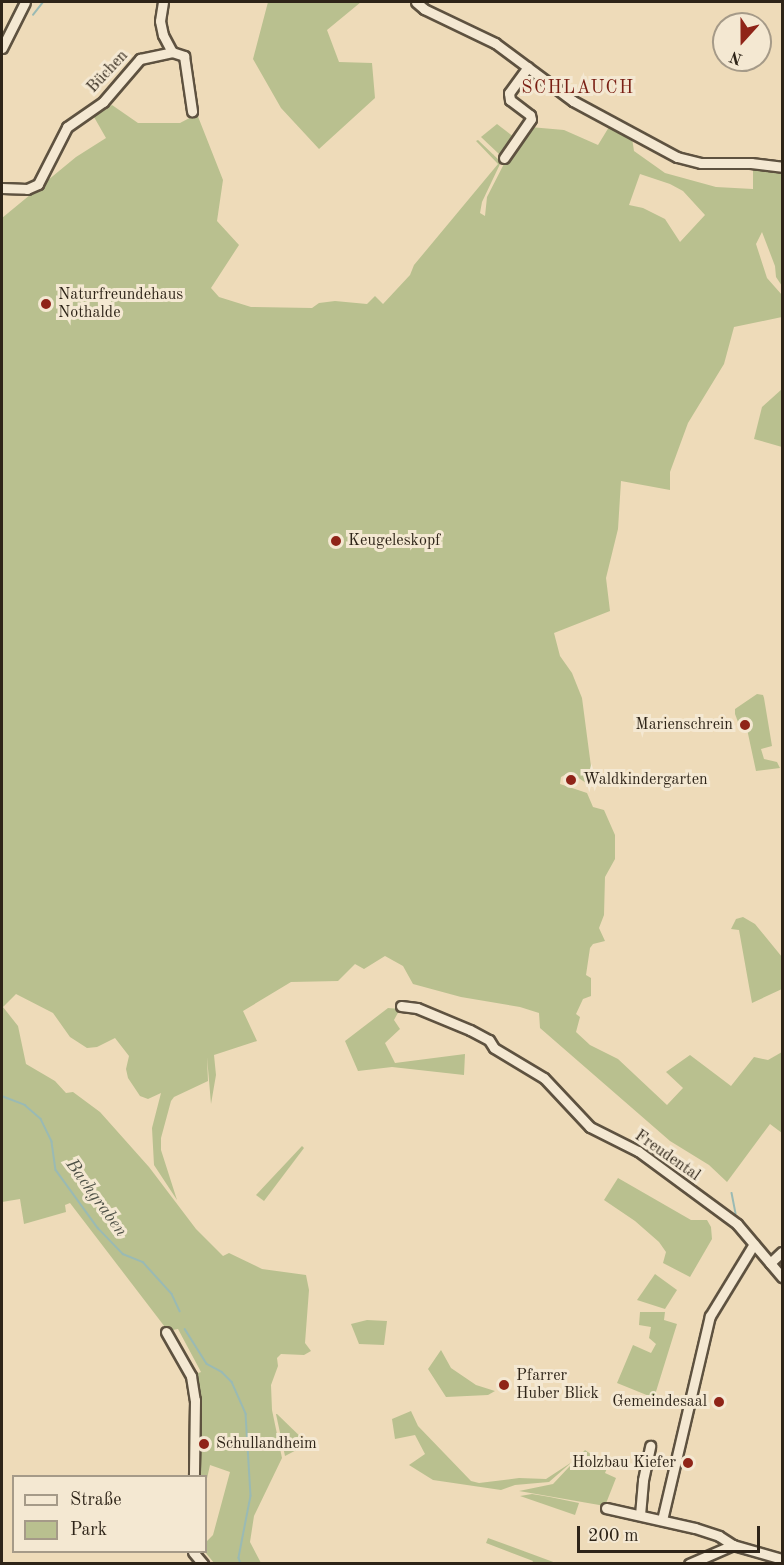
<!DOCTYPE html>
<html>
<head>
<meta charset="utf-8">
<style>
  body { margin:0 }
  #map { position:relative; width:784px; height:1565px; overflow:hidden; background:#eedbb9; font-family:"Old Standard TT",serif }
  div>[style] { position:absolute }
  .green>* { inset:0; background:#b9c08f }
  .stream>* { height:1.5px; margin:-0.75px; padding:0 0.75px; transform-origin:0.75px; border-radius:0.75px; background:#9abab4 }
  .roads { filter:drop-shadow(2px 0 #5e5240) drop-shadow(-2px 0 #5e5240) drop-shadow(0 2px #5e5240) drop-shadow(0 -2px #5e5240) }
  .minor>* { height:9px; margin:-4.5px; padding:0 4.5px; transform-origin:4.5px; border-radius:4.5px; background:#f4e8d2 }
  .dots>* { width:16px; height:16px; translate:-50% -50%; box-sizing:border-box; border:3px solid #f4e8d2; border-radius:50% }
  span { translate:-50% -50%; white-space:nowrap; text-align:center; line-height:1.15; -webkit-text-stroke:6px #f4e8d2; paint-order:stroke }
  .street-label { font-size:16px; color:#2e2418 }
  .poi-label { font-size:16px; color:#2e2418 }
  .left { translate:0 -50%; text-align:left }
  .right { translate:-100% -50%; text-align:right }
  .neighbourhood-label { font-size:18px; color:#7a1f14; letter-spacing:1.5px }
  .water-label { font-size:18px; color:#4e5147; font-style:italic }
  .frame { position:absolute; inset:0; border:3px solid #2e2418; pointer-events:none }
  .legend { position:absolute; left:12px; top:1475px; width:195px; height:78px; box-sizing:border-box; background:#f4e8d2; border:2px solid #a59a88; margin:0; padding:8px 10px; list-style:none; font-size:18px; color:#2e2418 }
  .legend li { display:flex; align-items:center; gap:12px; height:30px }
  .legend b { width:30px; border:2px solid #a59a88 }
  .north { position:absolute; left:712px; top:12px; width:60px; height:60px; box-sizing:border-box; background:#f4e8d2; border:2px solid #a59a88; border-radius:50%; rotate:201deg; font-size:16px; font-weight:700; line-height:24px; text-align:center; color:#2e2418 }
  .north::after { content:''; display:block; margin:auto; width:21px; height:27px; background:#8f2418; clip-path:polygon(50% 0,100% 100%,50% 72%,0 100%) }
  .scale { position:absolute; left:577px; top:1526px; width:183px; height:27px; box-sizing:border-box; border:3px solid #2e2418; border-top:0; padding-left:8px; font-size:18px; line-height:21px; white-space:nowrap; color:#2e2418; -webkit-text-stroke:4px #f4e8d2; paint-order:stroke }
</style>
</head>
<body>
<div id="map">
  <div class="green">
    <i style="clip-path:polygon(268px 2px,361px 2px,327px 30px,339px 62px,372px 63px,375px 98px,319px 149px,281px 108px,253px 59px)"></i>
    <i style="clip-path:polygon(evenodd,112px 105px,138px 123px,180px 123px,197px 114px,223px 180px,217px 221px,239px 245px,211px 288px,219px 297px,251px 307px,312px 308px,319px 303px,335px 301px,367px 304px,375px 296px,383px 304px,410px 275px,414px 265px,498px 164px,476px 141px,478px 140px,501px 162px,482px 202px,480px 213px,485px 216px,487px 197px,507px 158px,530px 127px,564px 130px,598px 145px,609px 127px,632px 138px,634px 151px,665px 173px,716px 187px,753px 189px,753px 166px,782px 170px,782px 286px,776px 277px,775px 266px,762px 232px,756px 244px,767px 278px,782px 295px,782px 317px,734px 327px,724px 364px,688px 423px,670px 472px,670px 490px,621px 481px,618px 529px,606px 578px,610px 611px,554px 633px,560px 656px,572px 673px,582px 698px,592px 774px,586px 783px,570px 772px,561px 777px,560px 784px,587px 793px,593px 807px,604px 810px,615px 835px,615px 859px,605px 877px,604px 915px,599px 928px,605px 941px,593px 944px,590px 948px,586px 975px,591px 978px,591px 996px,583px 999px,576px 1014px,580px 1017px,576px 1032px,590px 1045px,618px 1059px,667px 1105px,683px 1088px,666px 1072px,690px 1055px,731px 1086px,754px 1057px,768px 1060px,782px 1052px,782px 1133px,770px 1124px,727px 1182px,709px 1165px,670px 1141px,540px 1028px,539px 1013px,520px 1007px,461px 997px,413px 984px,403px 966px,385px 956px,364px 969px,355px 964px,338px 981px,291px 982px,243px 1011px,257px 1041px,214px 1055px,216px 1075px,211px 1104px,207px 1057px,208px 1081px,174px 1097px,171px 1101px,161px 1138px,161px 1150px,177px 1200px,154px 1165px,152px 1128px,161px 1093px,148px 1099px,140px 1096px,128px 1078px,126px 1069px,129px 1056px,115px 1038px,97px 1047px,87px 1048px,70px 1037px,53px 1013px,16px 994px,3px 1007px,18px 1026px,26px 1064px,55px 1081px,66px 1093px,73px 1092px,100px 1112px,149px 1167px,196px 1229px,223px 1256px,229px 1253px,262px 1269px,306px 1275px,309px 1290px,305px 1343px,311px 1351px,304px 1355px,281px 1354px,277px 1358px,278px 1366px,271px 1385px,272px 1410px,282px 1458px,254px 1516px,250px 1542px,261px 1563px,214px 1563px,205px 1552px,206px 1542px,213px 1535px,230px 1472px,210px 1465px,206px 1483px,206px 1476px,197px 1476px,200px 1461px,195px 1457px,193px 1375px,201px 1372px,178px 1329px,168px 1331px,70px 1203px,65px 1205px,66px 1212px,24px 1224px,20px 1199px,2px 1202px,2px 218px,76px 157px,106px 138px,94px 117px,112px 105px,640px 174px,670px 184px,683px 191px,705px 215px,680px 242px,665px 219px,643px 208px,629px 205px,640px 174px)"></i>
    <i style="clip-path:polygon(497px 124px,515px 138px,500px 155px,481px 137px)"></i>
    <i style="clip-path:polygon(782px 389px,782px 447px,754px 439px,762px 407px)"></i>
    <i style="clip-path:polygon(757px 694px,763px 695px,764px 698px,772px 746px,761px 749px,764px 759px,777px 762px,780px 768px,756px 771px,747px 729px,738px 722px,735px 714px,735px 709px)"></i>
    <i style="clip-path:polygon(743px 917px,755px 924px,782px 957px,782px 989px,752px 1003px,739px 930px,731px 929px,736px 919px)"></i>
    <i style="clip-path:polygon(388px 1008px,400px 1009px,394px 1020px,400px 1029px,385px 1043px,395px 1063px,465px 1054px,464px 1075px,392px 1067px,358px 1071px,345px 1041px)"></i>
    <i style="clip-path:polygon(302px 1146px,304px 1148px,264px 1201px,256px 1195px)"></i>
    <i style="clip-path:polygon(618px 1178px,691px 1220px,707px 1220px,711px 1227px,712px 1239px,690px 1277px,663px 1263px,666px 1252px,659px 1242px,635px 1221px,604px 1200px)"></i>
    <i style="clip-path:polygon(655px 1274px,677px 1290px,665px 1309px,637px 1300px)"></i>
    <i style="clip-path:polygon(640px 1312px,665px 1312px,664px 1320px,677px 1324px,654px 1398px,617px 1383px,633px 1345px,651px 1353px,656px 1344px,649px 1338px,651px 1327px,639px 1325px)"></i>
    <i style="clip-path:polygon(367px 1320px,387px 1321px,384px 1345px,359px 1344px,351px 1324px)"></i>
    <i style="clip-path:polygon(441px 1350px,451px 1368px,476px 1385px,495px 1391px,488px 1395px,446px 1397px,428px 1369px)"></i>
    <i style="clip-path:polygon(411px 1411px,418px 1426px,471px 1481px,479px 1483px,519px 1478px,546px 1479px,572px 1462px,549px 1482px,515px 1485px,501px 1490px,433px 1480px,409px 1465px,425px 1454px,415px 1435px,395px 1439px,392px 1419px)"></i>
    <i style="clip-path:polygon(276px 1414px,277px 1414px,308px 1444px,285px 1456px)"></i>
    <i style="clip-path:polygon(585px 1450px,608px 1466px,605px 1473px,616px 1478px,605px 1506px,519px 1491px,553px 1484px)"></i>
    <i style="clip-path:polygon(532px 1494px,550px 1497px,579px 1503px,575px 1515px,520px 1496px)"></i>
    <i style="clip-path:polygon(488px 1538px,556px 1563px,563px 1563px,532px 1563px,533px 1561px,486px 1543px)"></i>
  </div>
  <div class="stream">
    <i style="left:33px;top:15px;width:16px;rotate:-52deg"></i>
    <i style="left:2px;top:1096px;width:25px;rotate:21deg"></i>
    <i style="left:25px;top:1105px;width:21px;rotate:41deg"></i>
    <i style="left:41px;top:1119px;width:25px;rotate:64deg"></i>
    <i style="left:52px;top:1142px;width:28px;rotate:82deg"></i>
    <i style="left:56px;top:1170px;width:72px;rotate:54.1deg"></i>
    <i style="left:98px;top:1228px;width:36px;rotate:46deg"></i>
    <i style="left:123px;top:1254px;width:22px;rotate:22deg"></i>
    <i style="left:143px;top:1262px;width:43px;rotate:47.8deg"></i>
    <i style="left:172px;top:1294px;width:19px;rotate:65deg"></i>
    <i style="left:732px;top:1193px;width:21px;rotate:79deg"></i>
    <i style="left:185px;top:1329px;width:41px;rotate:57.8deg"></i>
    <i style="left:207px;top:1364px;width:17px;rotate:28deg"></i>
    <i style="left:222px;top:1372px;width:14px;rotate:45deg"></i>
    <i style="left:232px;top:1382px;width:35px;rotate:66deg"></i>
    <i style="left:246px;top:1414px;width:82px;rotate:86.5deg"></i>
    <i style="left:251px;top:1496px;width:63px;rotate:101deg"></i>
    <i style="left:239px;top:1558px;width:6px;rotate:72deg"></i>
  </div>
  <div class="roads">
    <div class="minor">
      <i style="left:163px;top:2px;width:19px;rotate:99deg"></i>
      <i style="left:160px;top:21px;width:14px;rotate:78deg"></i>
      <i style="left:163px;top:35px;width:19px;rotate:62deg"></i>
      <i style="left:416px;top:2px;width:11px;rotate:41deg"></i>
      <i style="left:424px;top:9px;width:79px;rotate:25.6deg"></i>
      <i style="left:495px;top:43px;width:97px;rotate:36.6deg"></i>
      <i style="left:573px;top:101px;width:118px;rotate:28.3deg"></i>
      <i style="left:677px;top:157px;width:25px;rotate:14deg"></i>
      <i style="left:701px;top:163px;width:50px"></i>
      <i style="left:751px;top:163px;width:31px;rotate:7deg"></i>
      <i style="left:2px;top:48px;width:51px;rotate:-63.4deg"></i>
      <i style="left:504px;top:158px;width:47px;rotate:-55.3deg"></i>
      <i style="left:531px;top:119px;width:4px;rotate:-104deg"></i>
      <i style="left:530px;top:115px;width:25px;rotate:-143deg"></i>
      <i style="left:510px;top:100px;width:7px;rotate:-98deg"></i>
      <i style="left:509px;top:93px;width:32px;rotate:-54deg"></i>
      <i style="left:2px;top:188px;width:25px;rotate:2deg"></i>
      <i style="left:27px;top:189px;width:12px;rotate:-24deg"></i>
      <i style="left:38px;top:184px;width:64px;rotate:-63deg"></i>
      <i style="left:67px;top:127px;width:44px;rotate:-34.8deg"></i>
      <i style="left:103px;top:102px;width:57px;rotate:-49.3deg"></i>
      <i style="left:140px;top:59px;width:33px;rotate:-12deg"></i>
      <i style="left:172px;top:52px;width:13px;rotate:18deg"></i>
      <i style="left:184px;top:56px;width:56px;rotate:81.7deg"></i>
      <i style="left:401px;top:1006px;width:16px;rotate:7deg"></i>
      <i style="left:417px;top:1008px;width:57px;rotate:22.5deg"></i>
      <i style="left:470px;top:1030px;width:21px;rotate:28deg"></i>
      <i style="left:489px;top:1040px;width:9px;rotate:58deg"></i>
      <i style="left:494px;top:1048px;width:58px;rotate:31deg"></i>
      <i style="left:544px;top:1078px;width:67px;rotate:46.8deg"></i>
      <i style="left:590px;top:1127px;width:54px;rotate:26.6deg"></i>
      <i style="left:638px;top:1151px;width:123px;rotate:36.4deg"></i>
      <i style="left:737px;top:1224px;width:70px;rotate:49.7deg"></i>
      <i style="left:770px;top:1263px;width:16px;rotate:-43deg"></i>
      <i style="left:166px;top:1332px;width:51px;rotate:60.4deg"></i>
      <i style="left:191px;top:1376px;width:24px;rotate:81deg"></i>
      <i style="left:195px;top:1400px;width:76px;rotate:90.8deg"></i>
      <i style="left:606px;top:1508px;width:91px;rotate:12.7deg"></i>
      <i style="left:695px;top:1528px;width:25px;rotate:18deg"></i>
      <i style="left:719px;top:1536px;width:17px;rotate:33deg"></i>
      <i style="left:640px;top:1515px;width:35px;rotate:-85deg"></i>
      <i style="left:643px;top:1480px;width:35px;rotate:-78deg"></i>
      <i style="left:662px;top:1520px;width:210px;rotate:-76.8deg"></i>
      <i style="left:710px;top:1316px;width:84px;rotate:-58.6deg"></i>
      <i style="left:193px;top:1552px;width:16px;rotate:50deg"></i>
      <i style="left:689px;top:1564px;width:48px;rotate:-23.4deg"></i>
      <i style="left:733px;top:1545px;width:51px;rotate:15.9deg"></i>
    </div>
  </div>
  <div class="dots">
    <i style="left:46px;top:304px;background:#8f2418"></i>
    <i style="left:336px;top:541px;background:#8f2418"></i>
    <i style="left:745px;top:725px;background:#8f2418"></i>
    <i style="left:571px;top:780px;background:#8f2418"></i>
    <i style="left:504px;top:1385px;background:#8f2418"></i>
    <i style="left:719px;top:1402px;background:#8f2418"></i>
    <i style="left:204px;top:1444px;background:#8f2418"></i>
    <i style="left:688px;top:1463px;background:#8f2418"></i>
  </div>
  <div class="street-label">
    <span style="left:108px;top:72px;rotate:-47deg">Büchen</span>
    <span style="left:667px;top:1156px;rotate:35deg">Freudental</span>
  </div>
  <div class="poi-label">
    <span class="left" style="left:58px;top:304px">Naturfreundehaus<br>Nothalde</span>
    <span class="left" style="left:348px;top:541px">Keugeleskopf</span>
    <span class="right" style="left:733px;top:725px">Marienschrein</span>
    <span class="left" style="left:583px;top:780px">Waldkindergarten</span>
    <span class="left" style="left:516px;top:1385px">Pfarrer<br>Huber Blick</span>
    <span class="right" style="left:707px;top:1402px">Gemeindesaal</span>
    <span class="left" style="left:216px;top:1444px">Schullandheim</span>
    <span class="right" style="left:676px;top:1463px">Holzbau Kiefer</span>
  </div>
  <div class="neighbourhood-label">
    <span style="left:578px;top:88px">SCHLAUCH</span>
  </div>
  <div class="water-label">
    <span style="left:96px;top:1198px;rotate:54deg">Bachgraben</span>
  </div>
  <div class="frame"></div>
  <ul class="legend">
  <li><b style="height:8px;background:#f4e8d2"></b>Straße</li>
  <li><b style="height:16px;background:#b9c08f"></b>Park</li>
  </ul>
  <div class="north">N</div>
  <div class="scale">200 m</div>
</div>
</body>
</html>
